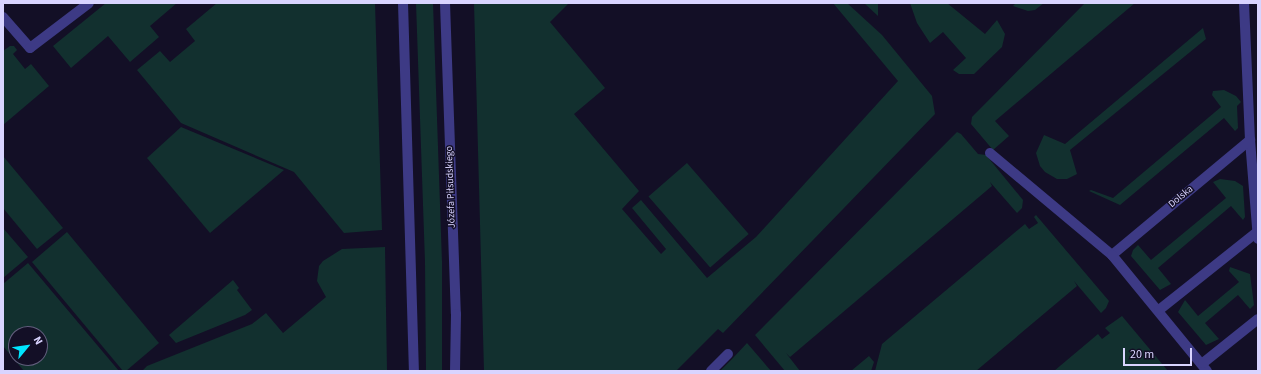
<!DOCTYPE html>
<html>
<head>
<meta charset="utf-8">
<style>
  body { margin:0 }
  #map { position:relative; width:1261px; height:374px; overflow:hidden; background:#130f26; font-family:"Source Sans 3",sans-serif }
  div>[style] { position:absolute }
  .green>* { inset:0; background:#12302f; transform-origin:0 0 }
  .minor>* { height:10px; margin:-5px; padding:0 5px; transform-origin:5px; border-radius:5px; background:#3d3a85 }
  .tertiary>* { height:10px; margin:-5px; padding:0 5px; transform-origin:5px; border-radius:5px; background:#3d3a85 }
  span { translate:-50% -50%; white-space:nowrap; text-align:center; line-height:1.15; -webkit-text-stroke:3px #130f26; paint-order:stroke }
  .street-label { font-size:10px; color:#d9d4ff }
  .frame { position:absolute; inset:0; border:4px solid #d9d4ff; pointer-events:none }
  .north { position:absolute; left:8px; top:326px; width:40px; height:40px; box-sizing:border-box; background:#130f26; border:1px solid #625e7d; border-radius:50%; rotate:61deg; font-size:11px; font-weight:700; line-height:16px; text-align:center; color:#d9d4ff }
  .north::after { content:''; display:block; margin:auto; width:14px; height:18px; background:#00e5ff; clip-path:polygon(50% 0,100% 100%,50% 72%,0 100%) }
  .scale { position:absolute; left:1123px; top:348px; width:69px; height:18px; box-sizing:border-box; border:2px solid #d9d4ff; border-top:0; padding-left:5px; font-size:12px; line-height:14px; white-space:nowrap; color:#d9d4ff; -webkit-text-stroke:3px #130f26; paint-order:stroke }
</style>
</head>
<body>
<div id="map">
  <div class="green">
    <i style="clip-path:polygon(106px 3px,177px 3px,150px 26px,159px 37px,130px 62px,108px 36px,71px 68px,53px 46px)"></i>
    <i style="clip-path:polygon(217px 3px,375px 3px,382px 230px,344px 233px,294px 172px,181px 123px,137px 70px,160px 51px,170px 62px,195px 41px,186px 29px)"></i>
    <i style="clip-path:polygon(416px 3px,433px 3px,442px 262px,442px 371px,426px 371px,425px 262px)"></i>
    <i style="clip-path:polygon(474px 3px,569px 3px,550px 22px,605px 88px,574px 114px,639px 191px,622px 209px,661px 254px,666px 249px,632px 208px,641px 200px,707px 278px,756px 237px,898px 81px,833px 3px,847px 3px,882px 35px,932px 96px,935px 114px,723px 333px,718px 329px,676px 371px,484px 371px)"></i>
    <i style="clip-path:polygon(864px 3px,878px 3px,878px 16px)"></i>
    <i style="clip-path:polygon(910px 3px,947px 3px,985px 34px,997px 20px,1005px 34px,1002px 47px,974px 74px,959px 74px,953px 70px,966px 58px,943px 32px,930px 43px,917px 23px)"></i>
    <i style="clip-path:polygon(1016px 3px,1044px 3px,1035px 10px,1028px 11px,1013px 6px)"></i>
    <i style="clip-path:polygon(1085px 3px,1135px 3px,995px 121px,1009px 136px,993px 150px,971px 124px,972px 117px)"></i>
    <i style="clip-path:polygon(1203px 28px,1206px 39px,1070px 150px,1077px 174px,1067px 179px,1057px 179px,1045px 172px,1040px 166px,1036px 153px,1044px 135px,1065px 144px)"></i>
    <i style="clip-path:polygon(10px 46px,14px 46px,17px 50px,13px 54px,25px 69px,31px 64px,49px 86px,3px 125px,3px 51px)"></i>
    <i style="clip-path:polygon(1224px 90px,1236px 96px,1241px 102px,1237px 106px,1238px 128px,1235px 131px,1224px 118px,1120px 205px,1089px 191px,1091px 190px,1113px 198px,1221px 107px,1212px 95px,1213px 91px)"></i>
    <i style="clip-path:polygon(181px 127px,284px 170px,210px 233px,147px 158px)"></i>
    <i style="clip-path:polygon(957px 132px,961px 134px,978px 154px,986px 155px,1023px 200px,1022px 208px,1017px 213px,990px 182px,992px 186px,790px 357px,786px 353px,800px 371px,785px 371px,755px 335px)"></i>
    <i style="clip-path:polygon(3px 156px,63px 228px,37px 249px,3px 208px)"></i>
    <i style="left:687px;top:163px;width:94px;height:51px;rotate:49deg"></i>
    <i style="clip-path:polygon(1220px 179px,1235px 181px,1243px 186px,1245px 217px,1243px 220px,1231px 206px,1158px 268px,1171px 284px,1160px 290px,1131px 256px,1133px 250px,1138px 245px,1151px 260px,1226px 198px,1213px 182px)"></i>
    <i style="clip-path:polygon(1036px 215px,1109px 301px,1106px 308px,1101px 313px,1074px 281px,1077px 286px,976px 371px,875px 371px,882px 344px,1025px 224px,1029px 229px,1038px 223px,1034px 217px)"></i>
    <i style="clip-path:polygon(3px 228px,28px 257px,3px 278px)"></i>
    <i style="clip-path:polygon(67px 232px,159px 343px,126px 371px,123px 371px,32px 262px)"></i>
    <i style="clip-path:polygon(385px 247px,387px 371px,142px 371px,147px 366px,252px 324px,266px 313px,283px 333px,326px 297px,317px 281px,319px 266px,323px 261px,342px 249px)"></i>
    <i style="clip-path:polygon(evenodd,28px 263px,119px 371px,24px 371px,3px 346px,3px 284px,28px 263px,16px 334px,40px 334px,40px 358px,16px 358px,16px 334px)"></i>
    <i style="clip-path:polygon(1230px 267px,1250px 274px,1254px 305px,1250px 309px,1238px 295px,1205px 323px,1219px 339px,1206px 345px,1178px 312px,1185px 300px,1198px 316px,1239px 282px,1229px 271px)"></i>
    <i style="clip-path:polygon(233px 280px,239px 288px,237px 290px,252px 310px,245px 315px,176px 343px,169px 335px)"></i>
    <i style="clip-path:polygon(1122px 316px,1168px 371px,1054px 371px,1098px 334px,1102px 339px,1110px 333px,1105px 328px)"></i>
    <i style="clip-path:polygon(747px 343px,771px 371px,720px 371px,733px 358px)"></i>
    <i style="clip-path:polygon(869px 356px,874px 362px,871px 371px,851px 371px)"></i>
  </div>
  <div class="minor">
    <i style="left:1244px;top:3px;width:137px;rotate:87.5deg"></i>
    <i style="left:1250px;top:140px;width:99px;rotate:85.4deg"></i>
    <i style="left:3px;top:17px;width:41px;rotate:48.9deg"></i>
    <i style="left:30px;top:48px;width:74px;rotate:-37.3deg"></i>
    <i style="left:990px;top:153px;width:159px;rotate:39.9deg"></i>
    <i style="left:1112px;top:255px;width:180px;rotate:-39.8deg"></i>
    <i style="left:1112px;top:255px;width:150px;rotate:50.7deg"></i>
    <i style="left:1159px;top:310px;width:125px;rotate:-38.5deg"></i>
    <i style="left:1203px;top:363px;width:70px;rotate:-38.7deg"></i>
    <i style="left:711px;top:371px;width:24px;rotate:-45deg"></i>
  </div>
  <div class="tertiary">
    <i style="left:403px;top:3px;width:368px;rotate:88.3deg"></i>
    <i style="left:445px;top:3px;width:311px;rotate:88deg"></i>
    <i style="left:456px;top:314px;width:57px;rotate:91deg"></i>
  </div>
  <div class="street-label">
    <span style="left:451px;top:187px;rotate:-92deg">Józefa Piłsudskiego</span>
    <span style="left:1181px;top:197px;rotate:-40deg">Dolska</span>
  </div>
  <div class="frame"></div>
  <div class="north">N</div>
  <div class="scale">20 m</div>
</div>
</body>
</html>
